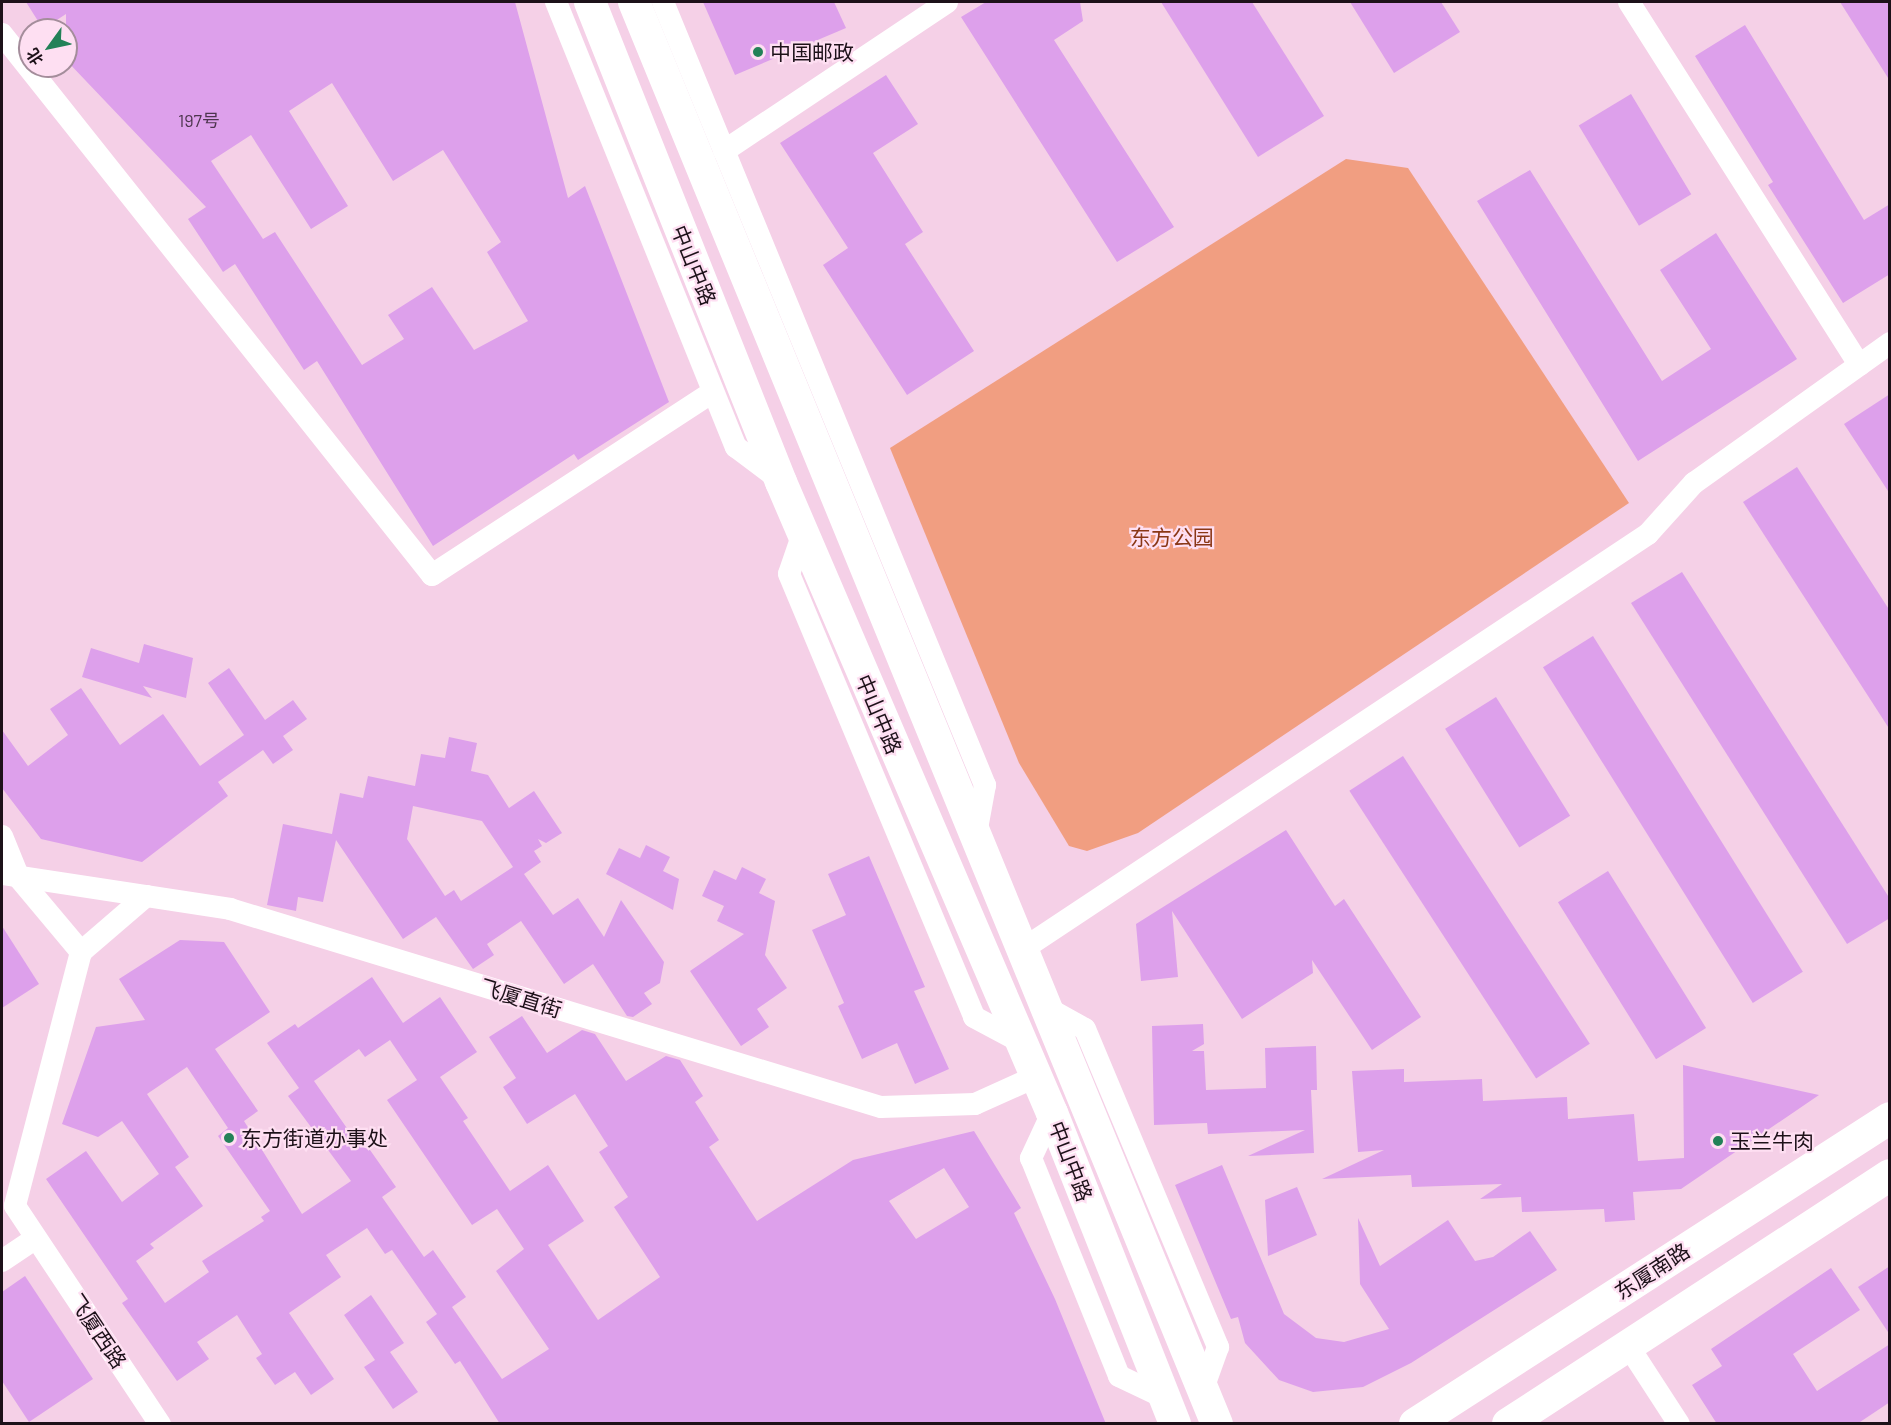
<!DOCTYPE html>
<html>
<head>
<meta charset="utf-8">
<style>
  body { margin:0 }
  #map { position:relative; width:1891px; height:1425px; overflow:hidden; background:#f5d0e7; font-family:Barlow,"Noto Sans SC",sans-serif }
  div>[style] { position:absolute }
  .green>* { inset:0; background:#f19e81 }
  .building>* { inset:0; background:#dda0eb; transform-origin:0 0 }
  .street>* { height:22px; margin:-11px; padding:0 11px; transform-origin:11px; border-radius:11px; background:#fff }
  .secondary>* { height:32px; margin:-16px; padding:0 16px; transform-origin:16px; border-radius:16px; background:#fff }
  .dots>* { width:16px; height:16px; translate:-50% -50%; box-sizing:border-box; border:3px solid #fedff2; border-radius:50% }
  span { translate:-50% -50%; white-space:nowrap; text-align:center; line-height:1.15; -webkit-text-stroke:4.5px #fedff2; paint-order:stroke }
  .number-label { font-size:18px; color:#4d354e }
  .number-label span { -webkit-text-stroke-width:0 }
  .poi-label { font-size:21px; color:#1d1119 }
  .left { translate:0 -50%; text-align:left }
  .street-label { font-size:21px; color:#1d1119 }
  .park-label { font-size:21px; color:#8a3716 }
  .frame { position:absolute; inset:0; border:3px solid #1d1119; pointer-events:none }
  .north { position:absolute; left:18px; top:18px; width:60px; height:60px; box-sizing:border-box; background:#fedff2; border:2px solid #a48d9b; border-radius:50%; rotate:237deg; font-size:16px; font-weight:700; line-height:24px; text-align:center; color:#1d1119 }
  .north::after { content:''; display:block; margin:auto; width:21px; height:27px; background:#238158; clip-path:polygon(50% 0,100% 100%,50% 72%,0 100%) }
</style>
</head>
<body>
<div id="map">
  <div class="green">
    <i style="clip-path:polygon(1346px 159px,1408px 168px,1629px 503px,1138px 833px,1087px 851px,1069px 846px,1019px 763px,890px 448px)"></i>
  </div>
  <div class="building">
    <i style="clip-path:polygon(evenodd,26px 2px,515px 2px,568px 198px,585px 186px,669px 402px,578px 460px,574px 454px,433px 546px,317px 361px,304px 370px,235px 264px,223px 272px,188px 219px,206px 207px,66px 60px,66px 14px,43px 29px,26px 2px,332px 83px,393px 181px,443px 150px,501px 242px,487px 252px,528px 321px,474px 350px,432px 287px,388px 315px,404px 339px,362px 365px,275px 232px,263px 239px,211px 161px,251px 135px,311px 229px,348px 206px,289px 111px,332px 83px)"></i>
    <i style="clip-path:polygon(703px 2px,834px 2px,846px 28px,735px 75px)"></i>
    <i style="clip-path:polygon(986px 2px,1080px 2px,1083px 21px,1054px 40px,1174px 227px,1117px 262px,961px 17px)"></i>
    <i style="clip-path:polygon(1161px 2px,1252px 2px,1324px 116px,1258px 157px)"></i>
    <i style="clip-path:polygon(1350px 2px,1441px 2px,1460px 32px,1394px 73px)"></i>
    <i style="clip-path:polygon(1840px 2px,1890px 2px,1890px 81px)"></i>
    <i style="clip-path:polygon(1745px 25px,1864px 220px,1890px 204px,1890px 274px,1843px 303px,1768px 185px,1773px 182px,1695px 56px)"></i>
    <i style="clip-path:polygon(886px 75px,918px 124px,873px 153px,923px 232px,905px 244px,974px 351px,907px 395px,823px 265px,848px 248px,780px 143px)"></i>
    <i style="left:1631px;top:94px;width:117px;height:61px;rotate:59deg"></i>
    <i style="clip-path:polygon(1530px 170px,1662px 381px,1711px 349px,1660px 270px,1716px 233px,1797px 359px,1638px 461px,1477px 201px)"></i>
    <i style="clip-path:polygon(1890px 394px,1890px 494px,1844px 424px)"></i>
    <i style="clip-path:polygon(1797px 467px,1890px 611px,1890px 730px,1743px 502px)"></i>
    <i style="clip-path:polygon(1682px 572px,1890px 899px,1890px 918px,1847px 944px,1631px 603px)"></i>
    <i style="left:1593px;top:636px;width:396px;height:59px;rotate:58deg"></i>
    <i style="clip-path:polygon(144px 644px,193px 658px,186px 698px,143px 686px,152px 698px,82px 677px,91px 648px,139px 663px)"></i>
    <i style="clip-path:polygon(229px 668px,265px 720px,293px 700px,307px 719px,283px 736px,293px 750px,273px 764px,263px 750px,218px 782px,228px 796px,142px 862px,41px 839px,2px 788px,2px 730px,28px 766px,68px 735px,50px 709px,81px 688px,120px 745px,163px 714px,200px 766px,244px 735px,208px 683px)"></i>
    <i style="left:1496px;top:697px;width:140px;height:60px;rotate:58deg"></i>
    <i style="clip-path:polygon(evenodd,449px 737px,477px 743px,471px 771px,488px 775px,509px 808px,534px 791px,562px 833px,546px 843px,538px 839px,542px 846px,534px 851px,541px 862px,524px 874px,553px 915px,578px 898px,604px 937px,621px 900px,664px 962px,660px 983px,644px 993px,652px 1004px,633px 1017px,627px 1016px,593px 964px,564px 984px,521px 921px,487px 944px,494px 955px,473px 969px,436px 917px,403px 939px,336px 840px,323px 902px,298px 897px,296px 911px,267px 905px,283px 824px,332px 834px,340px 793px,363px 798px,368px 776px,415px 786px,421px 754px,445px 758px,449px 737px,413px 806px,482px 821px,513px 867px,461px 901px,454px 890px,445px 896px,407px 839px,413px 806px)"></i>
    <i style="left:1403px;top:756px;width:343px;height:64px;rotate:57deg"></i>
    <i style="clip-path:polygon(1286px 830px,1335px 906px,1344px 899px,1421px 1017px,1372px 1050px,1312px 960px,1313px 973px,1242px 1019px,1172px 911px,1178px 977px,1141px 981px,1136px 924px)"></i>
    <i style="clip-path:polygon(646px 845px,670px 857px,663px 871px,679px 879px,673px 910px,606px 874px,619px 848px,640px 858px)"></i>
    <i style="clip-path:polygon(869px 856px,925px 987px,914px 991px,949px 1069px,915px 1084px,897px 1043px,862px 1059px,838px 1006px,844px 1003px,812px 930px,846px 915px,828px 874px)"></i>
    <i style="clip-path:polygon(742px 867px,766px 879px,759px 893px,775px 901px,765px 955px,787px 988px,757px 1009px,769px 1027px,741px 1046px,690px 971px,744px 934px,717px 921px,724px 906px,702px 896px,714px 870px,736px 880px)"></i>
    <i style="left:1608px;top:871px;width:185px;height:59px;rotate:58deg"></i>
    <i style="clip-path:polygon(2px 926px,39px 984px,2px 1008px)"></i>
    <i style="clip-path:polygon(evenodd,180px 940px,224px 942px,270px 1012px,215px 1049px,258px 1111px,244px 1121px,302px 1214px,351px 1181px,288px 1096px,299px 1088px,267px 1043px,295px 1024px,298px 1028px,372px 977px,403px 1023px,440px 997px,477px 1052px,440px 1077px,468px 1118px,463px 1121px,510px 1191px,548px 1165px,584px 1221px,548px 1245px,598px 1320px,660px 1277px,614px 1207px,628px 1197px,599px 1152px,608px 1146px,575px 1094px,527px 1124px,503px 1087px,516px 1078px,489px 1037px,522px 1016px,547px 1053px,582px 1030px,595px 1034px,626px 1081px,666px 1056px,680px 1060px,703px 1096px,695px 1102px,719px 1140px,709px 1147px,757px 1221px,853px 1160px,974px 1131px,1021px 1208px,1014px 1213px,1055px 1299px,1106px 1424px,500px 1424px,460px 1361px,455px 1364px,426px 1322px,437px 1314px,392px 1250px,385px 1254px,367px 1228px,326px 1255px,341px 1277px,289px 1313px,334px 1379px,311px 1395px,295px 1372px,275px 1385px,256px 1358px,262px 1354px,237px 1315px,197px 1342px,209px 1359px,177px 1381px,122px 1303px,128px 1299px,46px 1179px,86px 1151px,122px 1202px,159px 1174px,122px 1121px,98px 1137px,62px 1124px,96px 1027px,145px 1020px,119px 979px,180px 940px,390px 1040px,417px 1080px,387px 1100px,472px 1225px,497px 1209px,524px 1249px,496px 1271px,549px 1349px,502px 1379px,452px 1307px,466px 1297px,433px 1250px,424px 1257px,382px 1197px,396px 1187px,363px 1140px,358px 1144px,314px 1081px,359px 1049px,365px 1057px,390px 1040px,180px 940px,187px 1067px,228px 1128px,218px 1136px,270px 1211px,261px 1217px,264px 1221px,202px 1261px,209px 1272px,165px 1303px,136px 1261px,154px 1248px,150px 1244px,203px 1206px,175px 1167px,189px 1157px,147px 1094px,187px 1067px,180px 940px,944px 1168px,969px 1207px,916px 1239px,889px 1201px,944px 1168px)"></i>
    <i style="clip-path:polygon(1203px 1024px,1204px 1044px,1192px 1051px,1204px 1051px,1206px 1090px,1266px 1088px,1265px 1048px,1316px 1046px,1317px 1090px,1311px 1090px,1314px 1153px,1248px 1156px,1305px 1130px,1208px 1134px,1207px 1123px,1154px 1125px,1152px 1026px)"></i>
    <i style="clip-path:polygon(1683px 1065px,1819px 1095px,1681px 1189px,1633px 1192px,1635px 1220px,1605px 1222px,1604px 1209px,1522px 1212px,1521px 1197px,1480px 1199px,1502px 1184px,1412px 1187px,1411px 1175px,1322px 1179px,1384px 1150px,1358px 1152px,1352px 1071px,1404px 1069px,1404px 1082px,1482px 1079px,1483px 1101px,1567px 1097px,1568px 1119px,1634px 1114px,1638px 1161px,1684px 1158px)"></i>
    <i style="clip-path:polygon(1222px 1165px,1284px 1314px,1316px 1338px,1344px 1342px,1389px 1329px,1360px 1284px,1358px 1218px,1380px 1266px,1448px 1220px,1475px 1261px,1493px 1257px,1530px 1231px,1557px 1270px,1411px 1363px,1363px 1387px,1313px 1392px,1279px 1380px,1245px 1343px,1238px 1317px,1231px 1319px,1175px 1185px)"></i>
    <i style="clip-path:polygon(1297px 1187px,1317px 1235px,1268px 1256px,1265px 1200px)"></i>
    <i style="clip-path:polygon(1890px 1266px,1890px 1335px,1858px 1287px)"></i>
    <i style="clip-path:polygon(1831px 1268px,1860px 1310px,1793px 1354px,1817px 1391px,1890px 1344px,1890px 1402px,1857px 1424px,1717px 1424px,1692px 1385px,1722px 1366px,1711px 1349px)"></i>
    <i style="clip-path:polygon(25px 1276px,93px 1379px,29px 1422px,2px 1381px,2px 1292px)"></i>
    <i style="clip-path:polygon(371px 1295px,404px 1343px,390px 1352px,418px 1392px,393px 1409px,364px 1367px,375px 1360px,344px 1315px)"></i>
  </div>
  <div class="street">
    <i style="left:556px;top:2px;width:480px;rotate:68deg"></i>
    <i style="left:736px;top:447px;width:55px;rotate:36.9deg"></i>
    <i style="left:663px;top:2px;width:847px;rotate:67.65deg"></i>
    <i style="left:985px;top:785px;width:50px;rotate:100.4deg"></i>
    <i style="left:1629px;top:2px;width:430px;rotate:57.6deg"></i>
    <i style="left:2px;top:34px;width:691px;rotate:51.52deg"></i>
    <i style="left:432px;top:575px;width:335px;rotate:-33.1deg"></i>
    <i style="left:724px;top:151px;width:268px;rotate:-33.7deg"></i>
    <i style="left:803px;top:533px;width:43px;rotate:108.9deg"></i>
    <i style="left:789px;top:574px;width:480px;rotate:67.3deg"></i>
    <i style="left:974px;top:1017px;width:51px;rotate:28.1deg"></i>
    <i style="left:2px;top:836px;width:45px;rotate:68deg"></i>
    <i style="left:19px;top:878px;width:97px;rotate:50deg"></i>
    <i style="left:81px;top:952px;width:262px;rotate:104.6deg"></i>
    <i style="left:15px;top:1206px;width:262px;rotate:56.4deg"></i>
    <i style="left:2px;top:874px;width:231px;rotate:8.7deg"></i>
    <i style="left:230px;top:909px;width:680px;rotate:16.92deg"></i>
    <i style="left:881px;top:1107px;width:94px;rotate:-1.8deg"></i>
    <i style="left:975px;top:1104px;width:66px;rotate:-24.2deg"></i>
    <i style="left:1023px;top:949px;width:750px;rotate:-33.58deg"></i>
    <i style="left:1648px;top:534px;width:69px;rotate:-48deg"></i>
    <i style="left:1694px;top:483px;width:241px;rotate:-35.5deg"></i>
    <i style="left:81px;top:952px;width:86px;rotate:-40.7deg"></i>
    <i style="left:1047px;top:1008px;width:43px;rotate:28.9deg"></i>
    <i style="left:1085px;top:1029px;width:345px;rotate:67.3deg"></i>
    <i style="left:1218px;top:1347px;width:45px;rotate:109.7deg"></i>
    <i style="left:1052px;top:1113px;width:50px;rotate:115deg"></i>
    <i style="left:1031px;top:1158px;width:235px;rotate:68deg"></i>
    <i style="left:1119px;top:1376px;width:49px;rotate:25.5deg"></i>
    <i style="left:2px;top:1261px;width:40px;rotate:-34deg"></i>
    <i style="left:1627px;top:1344px;width:95px;rotate:57deg"></i>
  </div>
  <div class="secondary">
    <i style="left:590px;top:2px;width:517px;rotate:68.3deg"></i>
    <i style="left:781px;top:482px;width:687px;rotate:66.76deg"></i>
    <i style="left:1052px;top:1113px;width:334px;rotate:68.4deg"></i>
    <i style="left:634px;top:2px;width:1537px;rotate:67.71deg"></i>
    <i style="left:1415px;top:1424px;width:565px;rotate:-32.79deg"></i>
    <i style="left:1508px;top:1424px;width:456px;rotate:-33.1deg"></i>
  </div>
  <div class="dots">
    <i style="left:758px;top:52px;background:#238158"></i>
    <i style="left:229px;top:1138px;background:#238158"></i>
    <i style="left:1718px;top:1141px;background:#238158"></i>
  </div>
  <div class="number-label">
    <span style="left:199px;top:120px">197号</span>
  </div>
  <div class="poi-label">
    <span class="left" style="left:770px;top:52px">中国邮政</span>
    <span class="left" style="left:241px;top:1138px">东方街道办事处</span>
    <span class="left" style="left:1730px;top:1141px">玉兰牛肉</span>
  </div>
  <div class="street-label">
    <span style="left:694px;top:265px;rotate:68deg">中山中路</span>
    <span style="left:879px;top:714px;rotate:67deg">中山中路</span>
    <span style="left:521px;top:998px;rotate:17deg">飞厦直街</span>
    <span style="left:1071px;top:1161px;rotate:69deg">中山中路</span>
    <span style="left:1652px;top:1271px;rotate:-33deg">东厦南路</span>
    <span style="left:98px;top:1331px;rotate:56deg">飞厦西路</span>
  </div>
  <div class="park-label">
    <span style="left:1172px;top:537px">东方公园</span>
  </div>
  <div class="frame"></div>
  <div class="north">北</div>
</div>
</body>
</html>
